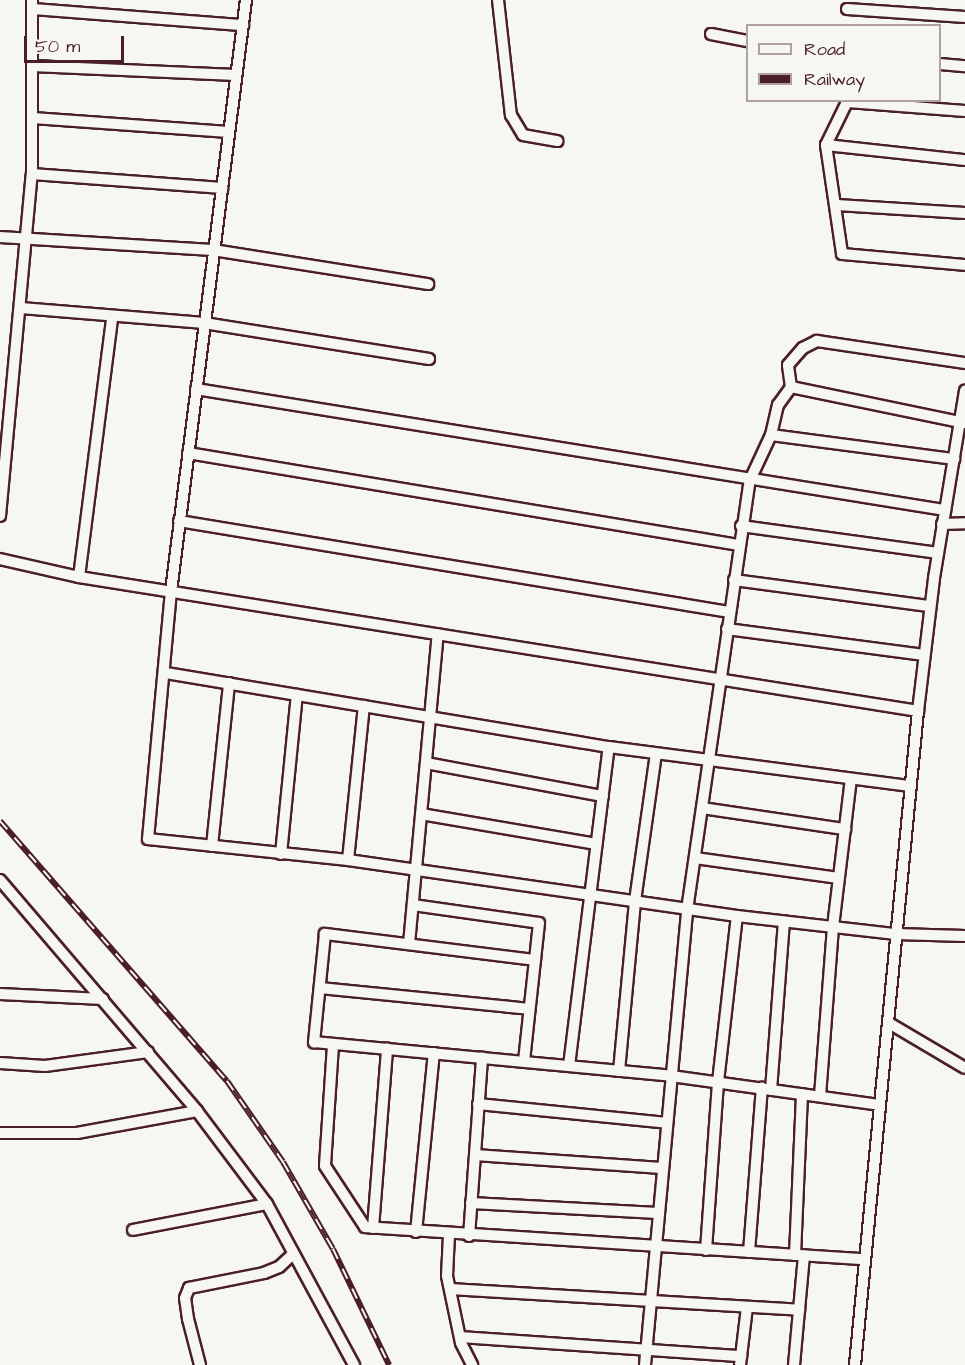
<!DOCTYPE html>
<html>
<head>
<meta charset="utf-8">
<style>
  body { margin:0 }
  #map { position:relative; width:965px; height:1365px; overflow:hidden; background:#f6f6f2; font-family:"Architects Daughter",sans-serif }
  div>[style] { position:absolute }
  .roads { filter:drop-shadow(2px 0 #4a1f2b) drop-shadow(-2px 0 #4a1f2b) drop-shadow(0 2px #4a1f2b) drop-shadow(0 -2px #4a1f2b) }
  .minor>* { height:10px; margin:-5px; padding:0 5px; transform-origin:5px; border-radius:5px; background:#f6f6f2 }
  .rail>* { height:6px; margin-top:-3px; transform-origin:0; background:repeating-linear-gradient(90deg,#f6f6f2 0 11px,#4a1f2b 0 22px); box-sizing:border-box; border-block:2px solid #4a1f2b }
  span { translate:-50% -50%; white-space:nowrap; text-align:center; line-height:1.15; -webkit-text-stroke:6px #f6f6f2; paint-order:stroke }
  .legend { position:absolute; left:746px; top:24px; width:195px; height:78px; box-sizing:border-box; background:#f6f6f2; border:2px solid #b1a0a2; margin:0; padding:8px 10px; list-style:none; font-size:18px; color:#4a1f2b }
  .legend li { display:flex; align-items:center; gap:12px; height:30px }
  .legend b { width:30px; border:2px solid #b1a0a2 }
  .scale { position:absolute; left:24px; top:36px; width:100px; height:27px; box-sizing:border-box; border:3px solid #4a1f2b; border-top:0; padding-left:8px; font-size:18px; line-height:21px; white-space:nowrap; color:#4a1f2b; -webkit-text-stroke:4px #f6f6f2; paint-order:stroke }
</style>
</head>
<body>
<div id="map">
  <div class="roads">
    <div class="minor">
      <i style="left:246px;top:0;width:596px;rotate:97.23deg"></i>
      <i style="left:171px;top:591px;width:249px;rotate:95.3deg"></i>
      <i style="left:148px;top:839px;width:201px;rotate:6deg"></i>
      <i style="left:348px;top:860px;width:393px;rotate:8.2deg"></i>
      <i style="left:737px;top:916px;width:160px;rotate:6.5deg"></i>
      <i style="left:896px;top:934px;width:69px;rotate:1.7deg"></i>
      <i style="left:498px;top:0;width:116px;rotate:83.6deg"></i>
      <i style="left:511px;top:115px;width:23px;rotate:59deg"></i>
      <i style="left:523px;top:135px;width:35px;rotate:10deg"></i>
      <i style="left:33px;top:9px;width:211px;rotate:4.4deg"></i>
      <i style="left:847px;top:9px;width:118px;rotate:3.9deg"></i>
      <i style="left:711px;top:34px;width:38px;rotate:11deg"></i>
      <i style="left:940px;top:64px;width:25px;rotate:5deg"></i>
      <i style="left:32px;top:66px;width:204px;rotate:2.5deg"></i>
      <i style="left:848px;top:100px;width:50px;rotate:116.1deg"></i>
      <i style="left:826px;top:145px;width:110px;rotate:81.6deg"></i>
      <i style="left:842px;top:254px;width:123px;rotate:5.1deg"></i>
      <i style="left:848px;top:102px;width:117px;rotate:4.4deg"></i>
      <i style="left:33px;top:118px;width:196px;rotate:4.1deg"></i>
      <i style="left:826px;top:145px;width:140px;rotate:6.2deg"></i>
      <i style="left:32px;top:174px;width:191px;rotate:4.2deg"></i>
      <i style="left:837px;top:205px;width:128px;rotate:3.6deg"></i>
      <i style="left:0;top:237px;width:213px;rotate:3.5deg"></i>
      <i style="left:213px;top:250px;width:218px;rotate:9deg"></i>
      <i style="left:21px;top:308px;width:184px;rotate:4.7deg"></i>
      <i style="left:204px;top:323px;width:228px;rotate:9.1deg"></i>
      <i style="left:791px;top:387px;width:178px;rotate:11.7deg"></i>
      <i style="left:196px;top:389px;width:759px;rotate:9.18deg"></i>
      <i style="left:771px;top:435px;width:185px;rotate:7.5deg"></i>
      <i style="left:188px;top:453px;width:559px;rotate:9.48deg"></i>
      <i style="left:0;top:516px;width:343px;rotate:-84.7deg"></i>
      <i style="left:32px;top:174px;width:174px;rotate:-90deg"></i>
      <i style="left:179px;top:521px;width:557px;rotate:9.39deg"></i>
      <i style="left:942px;top:524px;width:23px;rotate:-2deg"></i>
      <i style="left:741px;top:526px;width:199px;rotate:7.8deg"></i>
      <i style="left:0;top:559px;width:81px;rotate:12.8deg"></i>
      <i style="left:79px;top:577px;width:850px;rotate:9.07deg"></i>
      <i style="left:79px;top:577px;width:261px;rotate:-82.7deg"></i>
      <i style="left:734px;top:580px;width:198px;rotate:7.6deg"></i>
      <i style="left:727px;top:629px;width:199px;rotate:7.5deg"></i>
      <i style="left:166px;top:673px;width:449px;rotate:9.5deg"></i>
      <i style="left:609px;top:747px;width:304px;rotate:7.4deg"></i>
      <i style="left:426px;top:763px;width:180px;rotate:10.6deg"></i>
      <i style="left:702px;top:808px;width:145px;rotate:8.4deg"></i>
      <i style="left:421px;top:814px;width:178px;rotate:9.7deg"></i>
      <i style="left:212px;top:846px;width:164px;rotate:-84deg"></i>
      <i style="left:281px;top:854px;width:160px;rotate:-84.3deg"></i>
      <i style="left:695px;top:858px;width:145px;rotate:7.9deg"></i>
      <i style="left:348px;top:860px;width:155px;rotate:-84.1deg"></i>
      <i style="left:0;top:880px;width:304px;rotate:49.5deg"></i>
      <i style="left:197px;top:1111px;width:116px;rotate:53deg"></i>
      <i style="left:267px;top:1204px;width:183px;rotate:61.6deg"></i>
      <i style="left:413px;top:905px;width:127px;rotate:8.1deg"></i>
      <i style="left:539px;top:923px;width:139px;rotate:96.2deg"></i>
      <i style="left:409px;top:944px;width:311px;rotate:-84.7deg"></i>
      <i style="left:535px;top:960px;width:212px;rotate:-172.9deg"></i>
      <i style="left:325px;top:934px;width:109px;rotate:95.8deg"></i>
      <i style="left:314px;top:1042px;width:359px;rotate:5.4deg"></i>
      <i style="left:671px;top:1076px;width:210px;rotate:7.9deg"></i>
      <i style="left:320px;top:988px;width:210px;rotate:5.7deg"></i>
      <i style="left:0;top:994px;width:103px;rotate:2.8deg"></i>
      <i style="left:889px;top:1023px;width:88px;rotate:30.6deg"></i>
      <i style="left:333px;top:1045px;width:121px;rotate:93.8deg"></i>
      <i style="left:325px;top:1166px;width:73px;rotate:56.7deg"></i>
      <i style="left:365px;top:1227px;width:499px;rotate:3.7deg"></i>
      <i style="left:0;top:1063px;width:45px;rotate:3.8deg"></i>
      <i style="left:45px;top:1066px;width:104px;rotate:-7.7deg"></i>
      <i style="left:569px;top:1066px;width:321px;rotate:-82.9deg"></i>
      <i style="left:619px;top:1071px;width:171px;rotate:-84.6deg"></i>
      <i style="left:635px;top:901px;width:148px;rotate:-81.9deg"></i>
      <i style="left:771px;top:1090px;width:169px;rotate:-85.6deg"></i>
      <i style="left:820px;top:1096px;width:169px;rotate:-85.6deg"></i>
      <i style="left:833px;top:927px;width:149px;rotate:-83.1deg"></i>
      <i style="left:478px;top:1104px;width:190px;rotate:5.7deg"></i>
      <i style="left:0;top:1133px;width:77px"></i>
      <i style="left:77px;top:1133px;width:122px;rotate:-10.4deg"></i>
      <i style="left:475px;top:1155px;width:187px;rotate:4deg"></i>
      <i style="left:471px;top:1203px;width:187px;rotate:3.1deg"></i>
      <i style="left:373px;top:1228px;width:180px;rotate:-85.5deg"></i>
      <i style="left:133px;top:1230px;width:136px;rotate:-11deg"></i>
      <i style="left:416px;top:1232px;width:180px;rotate:-84.3deg"></i>
      <i style="left:449px;top:1235px;width:41px;rotate:92.8deg"></i>
      <i style="left:447px;top:1276px;width:68px;rotate:78.2deg"></i>
      <i style="left:461px;top:1343px;width:25px;rotate:63deg"></i>
      <i style="left:469px;top:1236px;width:179px;rotate:-85.8deg"></i>
      <i style="left:706px;top:1250px;width:168px;rotate:-85.9deg"></i>
      <i style="left:718px;top:1082px;width:167px;rotate:-83.5deg"></i>
      <i style="left:749px;top:1252px;width:165px;rotate:-85.5deg"></i>
      <i style="left:795px;top:1255px;width:161px;rotate:-87.5deg"></i>
      <i style="left:450px;top:1289px;width:350px;rotate:3.4deg"></i>
      <i style="left:460px;top:1337px;width:282px;rotate:3.9deg"></i>
      <i style="left:200px;top:1365px;width:48px;rotate:-104.6deg"></i>
      <i style="left:188px;top:1319px;width:21px;rotate:-98deg"></i>
      <i style="left:185px;top:1298px;width:11px;rotate:-68deg"></i>
      <i style="left:189px;top:1288px;width:76px;rotate:-11.3deg"></i>
      <i style="left:264px;top:1273px;width:16px;rotate:-22deg"></i>
      <i style="left:279px;top:1267px;width:19px;rotate:-43deg"></i>
      <i style="left:645px;top:1365px;width:457px;rotate:-84.7deg"></i>
      <i style="left:687px;top:910px;width:435px;rotate:-81.7deg"></i>
      <i style="left:750px;top:480px;width:50px;rotate:-65deg"></i>
      <i style="left:771px;top:435px;width:31px;rotate:-77deg"></i>
      <i style="left:778px;top:405px;width:22px;rotate:-54deg"></i>
      <i style="left:791px;top:387px;width:22px;rotate:-98deg"></i>
      <i style="left:788px;top:365px;width:23px;rotate:-49deg"></i>
      <i style="left:803px;top:348px;width:16px;rotate:-27deg"></i>
      <i style="left:817px;top:341px;width:150px;rotate:8.5deg"></i>
      <i style="left:740px;top:1365px;width:58px;rotate:-83.1deg"></i>
      <i style="left:794px;top:1365px;width:110px;rotate:-84.8deg"></i>
      <i style="left:855px;top:1365px;width:657px;rotate:-84.5deg"></i>
      <i style="left:918px;top:711px;width:134px;rotate:-83.1deg"></i>
      <i style="left:934px;top:578px;width:190px;rotate:-80.6deg"></i>
    </div>
  </div>
  <div class="rail">
    <i style="left:0;top:821px;width:345px;rotate:48.9deg"></i>
    <i style="left:227px;top:1081px;width:98px;rotate:55.3deg"></i>
    <i style="left:283px;top:1162px;width:100px;rotate:60.1deg"></i>
    <i style="left:333px;top:1249px;width:129px;rotate:64.2deg"></i>
  </div>
  <ul class="legend">
  <li><b style="height:8px;background:#f6f6f2"></b>Road</li>
  <li><b style="height:8px;background:#4a1f2b"></b>Railway</li>
  </ul>
  <div class="scale">50 m</div>
</div>
</body>
</html>
